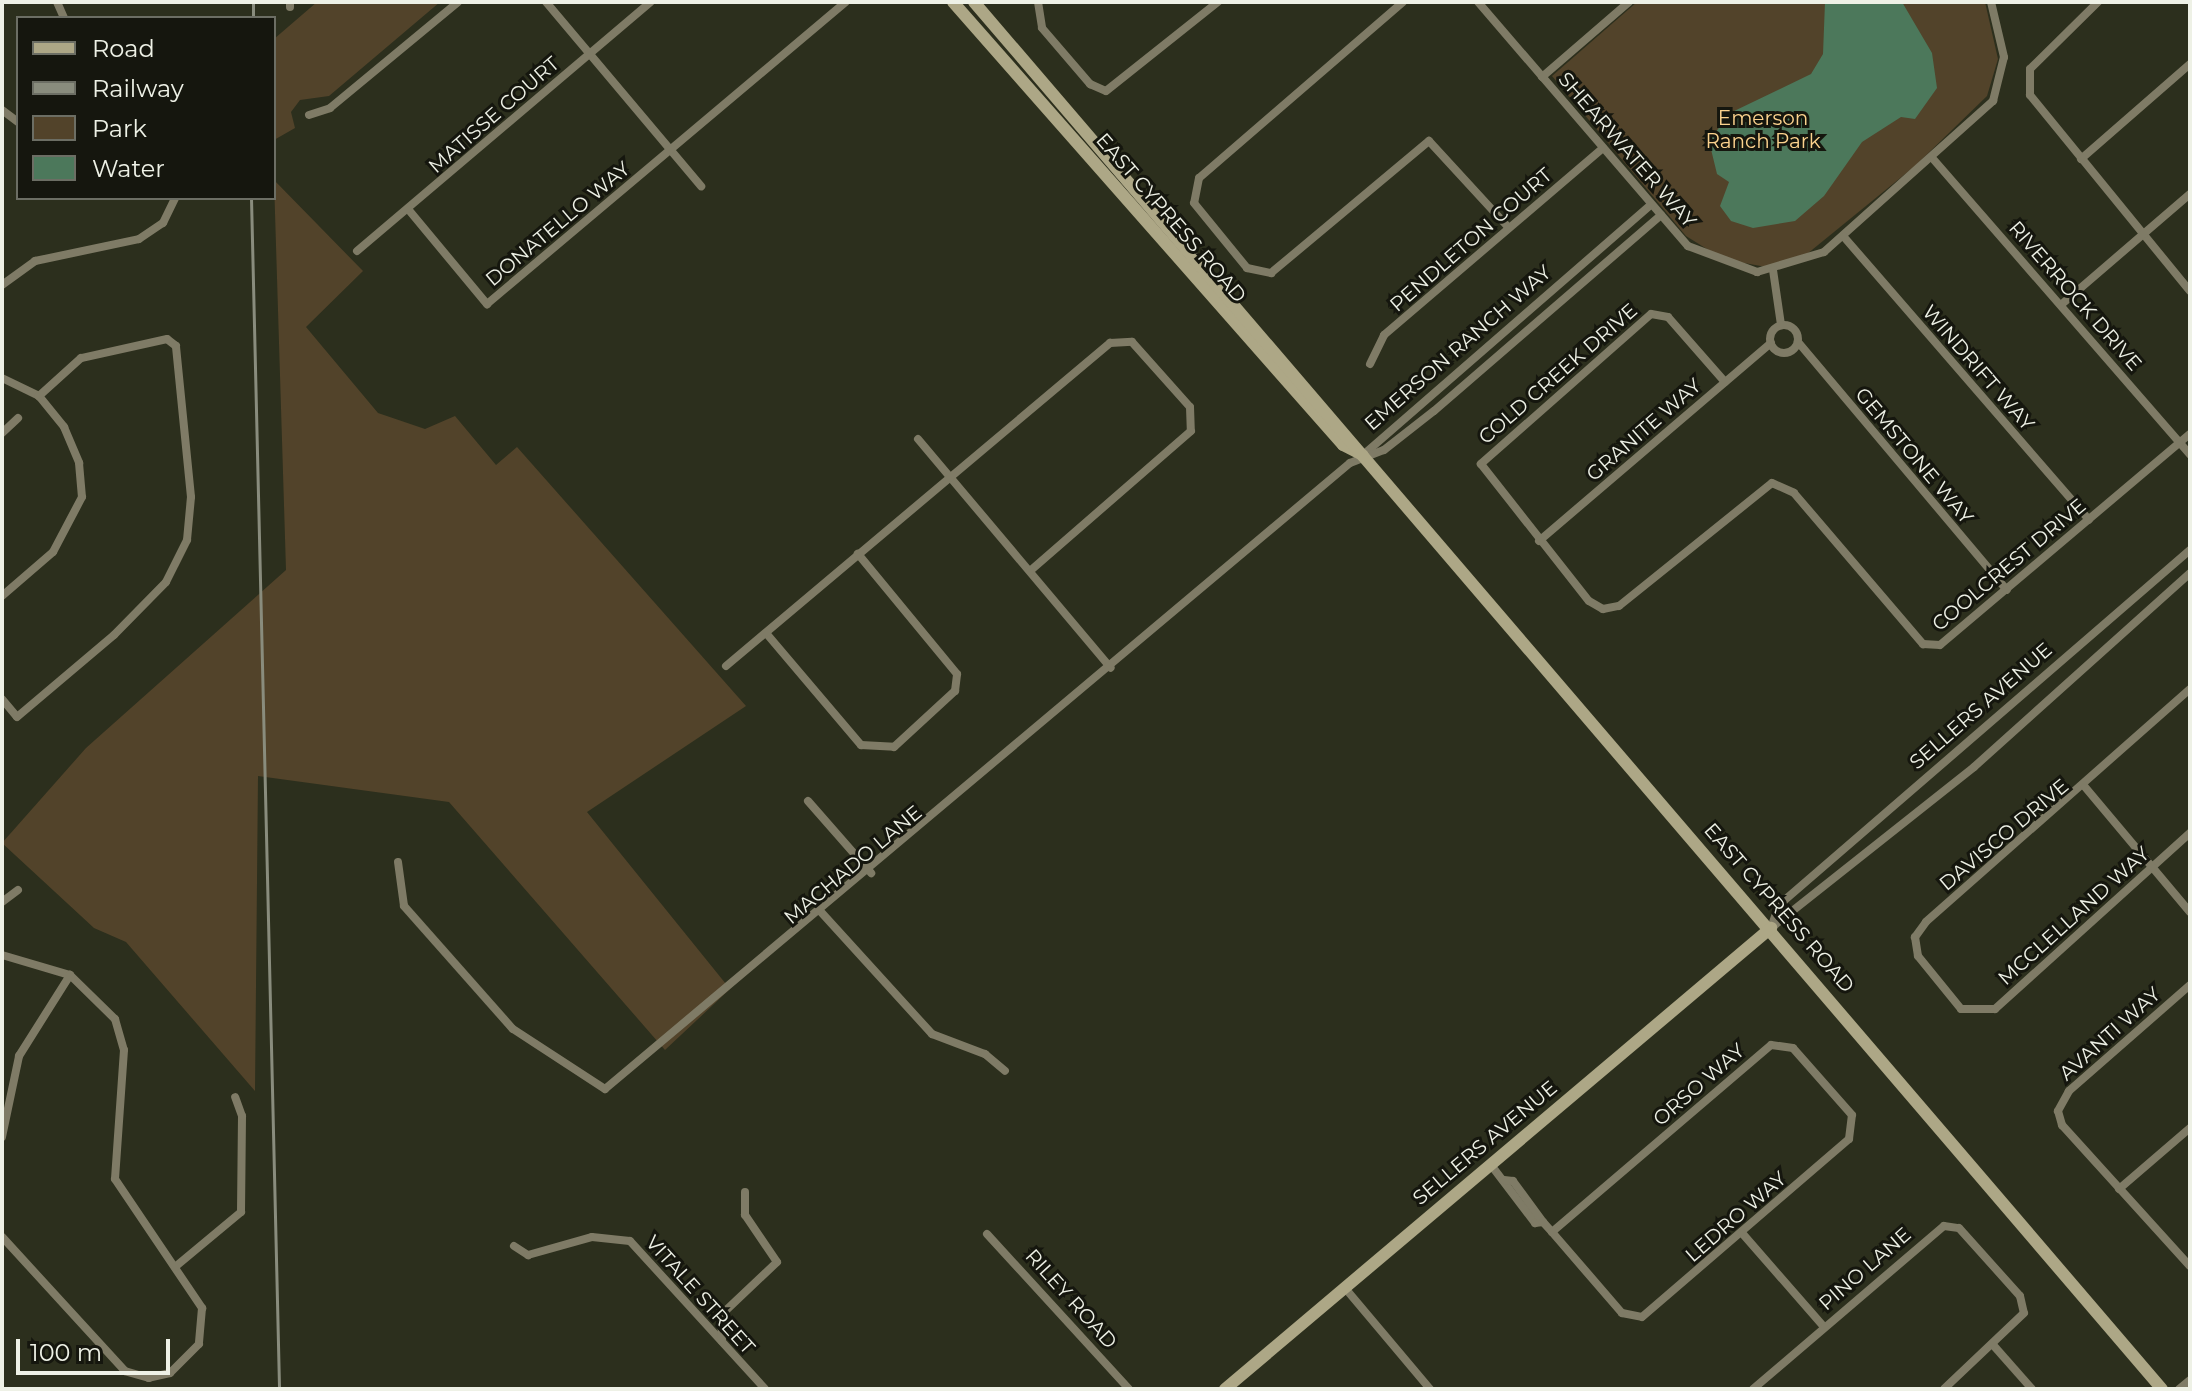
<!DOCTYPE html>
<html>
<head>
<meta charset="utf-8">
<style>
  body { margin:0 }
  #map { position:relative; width:2192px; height:1391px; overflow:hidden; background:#2c2f1d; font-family:Montserrat,sans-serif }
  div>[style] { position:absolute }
  .green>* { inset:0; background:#52432a }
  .water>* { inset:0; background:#4c785b }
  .street>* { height:8px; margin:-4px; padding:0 4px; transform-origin:4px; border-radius:4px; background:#7f7b66 }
  .street>.ring { margin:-4px; padding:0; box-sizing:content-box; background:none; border:8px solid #7f7b66; border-radius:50% }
  .secondary>* { height:12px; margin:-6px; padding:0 6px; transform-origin:6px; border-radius:6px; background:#ada786 }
  .rail>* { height:3px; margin:-1.5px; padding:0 1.5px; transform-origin:1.5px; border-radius:1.5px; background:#898c7d }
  span { translate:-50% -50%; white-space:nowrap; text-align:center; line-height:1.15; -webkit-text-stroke:6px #15160e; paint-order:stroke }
  .street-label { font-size:20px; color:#eef1e6 }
  .park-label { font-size:20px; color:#fcd38e }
  .frame { position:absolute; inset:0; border:4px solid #eef1e6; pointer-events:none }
  .legend { position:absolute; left:16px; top:16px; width:260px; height:184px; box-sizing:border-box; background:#15160e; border:2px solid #6c6e64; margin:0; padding:10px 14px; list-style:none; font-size:24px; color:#eef1e6 }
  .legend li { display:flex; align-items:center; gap:16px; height:40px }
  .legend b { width:40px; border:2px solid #6c6e64 }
  .scale { position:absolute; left:16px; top:1339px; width:154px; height:36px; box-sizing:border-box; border:4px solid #eef1e6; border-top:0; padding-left:10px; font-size:24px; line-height:28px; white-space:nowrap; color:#eef1e6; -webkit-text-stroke:6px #15160e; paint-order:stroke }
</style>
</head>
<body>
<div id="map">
  <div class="green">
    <i style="clip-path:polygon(317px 2px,440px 2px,329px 96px,300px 100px,291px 112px,295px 128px,274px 140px,274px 39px)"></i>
    <i style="clip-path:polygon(1637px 2px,1985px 2px,1998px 59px,1987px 96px,1915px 166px,1807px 254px,1766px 267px,1723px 259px,1686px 236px,1552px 76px)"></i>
    <i style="clip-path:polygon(274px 180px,363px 271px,306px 327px,378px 413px,425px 429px,455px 416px,496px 465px,517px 447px,746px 706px,587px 812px,730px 989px,665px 1050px,449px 802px,258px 776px,255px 1091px,126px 942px,94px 928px,2px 843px,86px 748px,286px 570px)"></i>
  </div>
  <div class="water">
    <i style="clip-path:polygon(1825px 2px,1902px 2px,1932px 53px,1937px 88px,1915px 119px,1901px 117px,1862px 142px,1824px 196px,1795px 221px,1753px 228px,1731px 221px,1720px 206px,1729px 182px,1717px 174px,1709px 141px,1730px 113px,1811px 74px,1823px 54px)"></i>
  </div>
  <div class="street">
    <i style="left:57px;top:2px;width:17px;rotate:66deg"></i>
    <i style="left:290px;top:2px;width:5px;rotate:90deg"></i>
    <i style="left:546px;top:2px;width:241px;rotate:49.9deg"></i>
    <i style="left:1038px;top:2px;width:26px;rotate:81deg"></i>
    <i style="left:1042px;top:28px;width:74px;rotate:49.4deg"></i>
    <i style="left:1090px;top:84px;width:17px;rotate:24deg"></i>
    <i style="left:1106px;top:91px;width:143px;rotate:-38.5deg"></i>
    <i style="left:1403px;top:2px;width:269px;rotate:139.2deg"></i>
    <i style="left:1199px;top:178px;width:25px;rotate:101deg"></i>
    <i style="left:1194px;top:203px;width:84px;rotate:50.8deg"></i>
    <i style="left:1247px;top:268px;width:25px;rotate:12deg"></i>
    <i style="left:1271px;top:273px;width:206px;rotate:-39.9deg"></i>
    <i style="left:1429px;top:141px;width:118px;rotate:47.4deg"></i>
    <i style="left:1478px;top:2px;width:322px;rotate:49.3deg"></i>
    <i style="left:1688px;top:246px;width:74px;rotate:20.6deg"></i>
    <i style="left:1757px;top:272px;width:70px;rotate:-16.6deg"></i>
    <i style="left:1824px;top:252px;width:227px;rotate:-41.8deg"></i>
    <i style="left:1993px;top:101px;width:45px;rotate:-76deg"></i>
    <i style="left:2004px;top:57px;width:57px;rotate:-103.3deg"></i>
    <i style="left:2098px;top:2px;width:95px;rotate:135.4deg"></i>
    <i style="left:2030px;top:69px;width:26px;rotate:90deg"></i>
    <i style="left:2030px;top:95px;width:253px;rotate:50.8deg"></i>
    <i style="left:1542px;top:77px;width:115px;rotate:-40.8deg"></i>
    <i style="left:2px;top:110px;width:20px;rotate:37deg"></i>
    <i style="left:309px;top:115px;width:22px;rotate:-18deg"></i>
    <i style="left:330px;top:108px;width:166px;rotate:-39.6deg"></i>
    <i style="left:2081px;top:159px;width:145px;rotate:-41.1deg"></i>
    <i style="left:1934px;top:160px;width:391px;rotate:49deg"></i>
    <i style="left:408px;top:209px;width:124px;rotate:50.3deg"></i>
    <i style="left:487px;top:304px;width:469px;rotate:-40.1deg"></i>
    <i style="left:1844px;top:237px;width:374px;rotate:49.1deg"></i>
    <i style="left:357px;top:251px;width:385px;rotate:-40.3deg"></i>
    <i style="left:1773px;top:270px;width:56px;rotate:81.7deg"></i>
    <i style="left:2px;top:285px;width:41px;rotate:-36deg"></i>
    <i style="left:35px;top:261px;width:106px;rotate:-11.9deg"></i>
    <i style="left:139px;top:239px;width:29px;rotate:-34deg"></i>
    <i style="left:163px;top:223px;width:28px;rotate:-64deg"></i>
    <i style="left:2062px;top:304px;width:169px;rotate:-40.7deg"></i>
    <i class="ring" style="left:1770px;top:325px;width:20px;height:20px"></i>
    <i style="left:1798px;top:342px;width:324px;rotate:49.9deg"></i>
    <i style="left:1370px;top:364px;width:32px;rotate:-64deg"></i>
    <i style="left:1384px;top:335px;width:288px;rotate:-40.5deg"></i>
    <i style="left:2px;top:378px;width:41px;rotate:25.9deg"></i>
    <i style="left:39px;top:396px;width:40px;rotate:51deg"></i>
    <i style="left:64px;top:427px;width:39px;rotate:67deg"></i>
    <i style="left:79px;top:463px;width:34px;rotate:85deg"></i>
    <i style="left:82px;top:497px;width:62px;rotate:117.8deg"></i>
    <i style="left:53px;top:552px;width:67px;rotate:139.2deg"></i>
    <i style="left:1725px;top:382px;width:86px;rotate:-131.2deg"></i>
    <i style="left:1668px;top:317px;width:17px;rotate:-170deg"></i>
    <i style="left:1651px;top:314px;width:227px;rotate:138.6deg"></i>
    <i style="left:1481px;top:464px;width:174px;rotate:51.8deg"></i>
    <i style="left:1589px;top:601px;width:16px;rotate:30deg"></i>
    <i style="left:1603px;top:609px;width:16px;rotate:-11deg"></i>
    <i style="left:1619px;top:606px;width:196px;rotate:-38.8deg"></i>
    <i style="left:1772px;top:483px;width:24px;rotate:24deg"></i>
    <i style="left:1794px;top:493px;width:199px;rotate:49.5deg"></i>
    <i style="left:1923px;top:644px;width:17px;rotate:3deg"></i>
    <i style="left:1940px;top:645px;width:327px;rotate:-40.2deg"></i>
    <i style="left:2px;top:433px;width:22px;rotate:-43deg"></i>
    <i style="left:918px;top:439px;width:299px;rotate:49.9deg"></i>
    <i style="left:1363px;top:455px;width:381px;rotate:-41deg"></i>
    <i style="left:1539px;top:541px;width:305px;rotate:-40.5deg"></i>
    <i style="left:766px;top:633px;width:147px;rotate:49.7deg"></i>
    <i style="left:861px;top:745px;width:33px;rotate:3deg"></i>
    <i style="left:894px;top:747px;width:83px;rotate:-42.6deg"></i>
    <i style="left:955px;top:691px;width:17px;rotate:-83deg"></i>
    <i style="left:957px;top:674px;width:156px;rotate:-129.5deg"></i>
    <i style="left:726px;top:666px;width:502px;rotate:-40.07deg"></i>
    <i style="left:1110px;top:343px;width:22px;rotate:-3deg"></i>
    <i style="left:1132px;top:342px;width:87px;rotate:48.3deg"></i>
    <i style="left:1190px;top:407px;width:24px;rotate:88deg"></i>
    <i style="left:1191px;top:431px;width:213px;rotate:139deg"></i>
    <i style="left:2190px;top:689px;width:352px;rotate:138.6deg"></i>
    <i style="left:1926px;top:922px;width:19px;rotate:126deg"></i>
    <i style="left:1915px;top:937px;width:19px;rotate:81deg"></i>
    <i style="left:1918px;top:956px;width:68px;rotate:50.9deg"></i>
    <i style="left:1961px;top:1009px;width:34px"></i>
    <i style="left:1995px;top:1009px;width:263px;rotate:-42.1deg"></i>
    <i style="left:2px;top:699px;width:23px;rotate:50deg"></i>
    <i style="left:17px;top:717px;width:127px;rotate:-40.2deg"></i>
    <i style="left:114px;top:635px;width:74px;rotate:-45.5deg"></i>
    <i style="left:166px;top:582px;width:47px;rotate:-63.4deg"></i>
    <i style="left:187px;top:540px;width:43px;rotate:-84.7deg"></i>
    <i style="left:191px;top:497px;width:152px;rotate:-95.7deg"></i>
    <i style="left:176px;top:346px;width:11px;rotate:-142deg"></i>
    <i style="left:167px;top:339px;width:88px;rotate:167.5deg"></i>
    <i style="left:81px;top:358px;width:57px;rotate:137.9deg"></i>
    <i style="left:2085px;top:787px;width:163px;rotate:50deg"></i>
    <i style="left:808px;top:801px;width:96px;rotate:48.8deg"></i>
    <i style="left:398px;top:862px;width:44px;rotate:82.2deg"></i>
    <i style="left:404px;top:906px;width:164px;rotate:48.5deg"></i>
    <i style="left:513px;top:1029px;width:110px;rotate:33.1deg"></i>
    <i style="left:605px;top:1089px;width:973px;rotate:-40.04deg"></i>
    <i style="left:1350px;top:463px;width:36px;rotate:-21deg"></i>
    <i style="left:1384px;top:450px;width:63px;rotate:-38deg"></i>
    <i style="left:1434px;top:411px;width:300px;rotate:-40.8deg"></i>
    <i style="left:2px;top:902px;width:20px;rotate:-37deg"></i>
    <i style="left:821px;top:912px;width:165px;rotate:47.7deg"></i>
    <i style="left:932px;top:1034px;width:57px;rotate:20.7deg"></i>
    <i style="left:985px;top:1054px;width:26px;rotate:40deg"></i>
    <i style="left:1771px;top:928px;width:24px;rotate:-71deg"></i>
    <i style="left:1779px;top:905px;width:543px;rotate:-40.82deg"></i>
    <i style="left:1771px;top:928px;width:259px;rotate:-38.4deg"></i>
    <i style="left:1974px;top:767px;width:290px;rotate:-41.9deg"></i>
    <i style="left:2px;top:955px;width:71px;rotate:16.4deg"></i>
    <i style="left:70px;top:975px;width:63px;rotate:44.4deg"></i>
    <i style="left:115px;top:1019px;width:32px;rotate:74deg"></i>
    <i style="left:124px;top:1050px;width:129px;rotate:94deg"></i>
    <i style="left:115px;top:1179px;width:156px;rotate:56deg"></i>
    <i style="left:202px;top:1308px;width:36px;rotate:95deg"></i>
    <i style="left:199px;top:1344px;width:41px;rotate:135deg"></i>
    <i style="left:170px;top:1373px;width:22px;rotate:167deg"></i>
    <i style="left:149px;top:1378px;width:25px;rotate:-164deg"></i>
    <i style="left:125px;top:1371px;width:182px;rotate:-132.5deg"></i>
    <i style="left:2190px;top:985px;width:161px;rotate:138.8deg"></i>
    <i style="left:2069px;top:1091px;width:23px;rotate:119deg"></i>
    <i style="left:2058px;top:1111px;width:15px;rotate:74deg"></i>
    <i style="left:2062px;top:1125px;width:190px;rotate:47.8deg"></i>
    <i style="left:2px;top:1137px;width:83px;rotate:-78.1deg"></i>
    <i style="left:19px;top:1056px;width:96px;rotate:-57.8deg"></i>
    <i style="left:1491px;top:1165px;width:73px;rotate:52.8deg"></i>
    <i style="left:1535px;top:1223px;width:8px;rotate:-7deg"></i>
    <i style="left:1504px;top:1180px;width:9px;rotate:6deg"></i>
    <i style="left:1513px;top:1181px;width:51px;rotate:53.8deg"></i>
    <i style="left:1543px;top:1222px;width:13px;rotate:48deg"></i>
    <i style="left:1552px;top:1232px;width:107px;rotate:49.2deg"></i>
    <i style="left:1622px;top:1313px;width:20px;rotate:11deg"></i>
    <i style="left:1642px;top:1317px;width:273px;rotate:-40.7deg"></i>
    <i style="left:1849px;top:1139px;width:24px;rotate:-83deg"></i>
    <i style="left:1852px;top:1115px;width:89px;rotate:-131.4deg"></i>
    <i style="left:1793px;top:1048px;width:22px;rotate:-172deg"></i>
    <i style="left:1771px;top:1045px;width:288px;rotate:139.5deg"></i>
    <i style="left:2119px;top:1189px;width:94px;rotate:-40.7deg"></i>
    <i style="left:1742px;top:1233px;width:125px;rotate:48.9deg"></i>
    <i style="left:987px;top:1234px;width:210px;rotate:47.5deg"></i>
    <i style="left:514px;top:1246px;width:17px;rotate:33deg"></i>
    <i style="left:528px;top:1255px;width:66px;rotate:-15.7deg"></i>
    <i style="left:592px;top:1237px;width:38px;rotate:6deg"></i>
    <i style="left:630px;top:1241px;width:200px;rotate:47.6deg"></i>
    <i style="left:175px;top:1267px;width:86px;rotate:-39.8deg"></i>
    <i style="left:241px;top:1212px;width:96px;rotate:-89.4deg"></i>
    <i style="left:242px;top:1116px;width:20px;rotate:-110deg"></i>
    <i style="left:1345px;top:1288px;width:132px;rotate:49.9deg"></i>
    <i style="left:722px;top:1341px;width:26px;rotate:-92deg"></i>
    <i style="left:721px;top:1315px;width:77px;rotate:-43.4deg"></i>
    <i style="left:777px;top:1262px;width:57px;rotate:-124.2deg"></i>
    <i style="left:745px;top:1215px;width:23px;rotate:-90deg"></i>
    <i style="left:1994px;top:1346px;width:57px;rotate:48.5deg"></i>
    <i style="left:1753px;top:1389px;width:251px;rotate:-40.5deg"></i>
    <i style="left:1944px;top:1226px;width:15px;rotate:8deg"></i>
    <i style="left:1959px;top:1228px;width:91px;rotate:48.1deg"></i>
    <i style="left:2020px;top:1296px;width:17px;rotate:77deg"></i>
    <i style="left:2024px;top:1313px;width:110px;rotate:136.5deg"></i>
    <i style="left:2179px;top:1389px;width:14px;rotate:-39deg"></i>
  </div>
  <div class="secondary">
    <i style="left:953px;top:2px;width:590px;rotate:48.64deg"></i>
    <i style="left:1343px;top:445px;width:22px;rotate:27deg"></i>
    <i style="left:974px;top:2px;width:1826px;rotate:49.42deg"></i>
    <i style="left:1225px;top:1389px;width:715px;rotate:-40.18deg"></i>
  </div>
  <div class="rail">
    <i style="left:253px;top:2px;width:16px;rotate:90deg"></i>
    <i style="left:251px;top:198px;width:1191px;rotate:88.65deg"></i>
  </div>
  <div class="street-label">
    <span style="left:494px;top:115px;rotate:-41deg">MATISSE COURT</span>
    <span style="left:1627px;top:150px;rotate:49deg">SHEARWATER WAY</span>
    <span style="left:1171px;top:218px;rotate:49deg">EAST CYPRESS ROAD</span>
    <span style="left:558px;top:224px;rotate:-40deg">DONATELLO WAY</span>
    <span style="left:1471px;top:240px;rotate:-41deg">PENDLETON COURT</span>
    <span style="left:2075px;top:296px;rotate:49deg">RIVERROCK DRIVE</span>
    <span style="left:1458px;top:348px;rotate:-41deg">EMERSON RANCH WAY</span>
    <span style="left:1978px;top:368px;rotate:49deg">WINDRIFT WAY</span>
    <span style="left:1558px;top:374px;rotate:-41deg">COLD CREEK DRIVE</span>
    <span style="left:1644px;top:430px;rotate:-41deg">GRANITE WAY</span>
    <span style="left:1914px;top:456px;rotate:50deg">GEMSTONE WAY</span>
    <span style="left:2009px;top:565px;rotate:-40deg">COOLCREST DRIVE</span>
    <span style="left:1981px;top:706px;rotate:-41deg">SELLERS AVENUE</span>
    <span style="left:2004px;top:835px;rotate:-40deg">DAVISCO DRIVE</span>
    <span style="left:853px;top:865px;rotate:-40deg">MACHADO LANE</span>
    <span style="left:1779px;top:908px;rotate:49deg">EAST CYPRESS ROAD</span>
    <span style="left:2074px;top:916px;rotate:-42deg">MCCLELLAND WAY</span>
    <span style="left:2110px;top:1034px;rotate:-42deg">AVANTI WAY</span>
    <span style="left:1699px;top:1085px;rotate:-41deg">ORSO WAY</span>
    <span style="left:1485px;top:1143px;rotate:-40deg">SELLERS AVENUE</span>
    <span style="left:1736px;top:1217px;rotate:-41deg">LEDRO WAY</span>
    <span style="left:1865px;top:1269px;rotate:-41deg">PINO LANE</span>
    <span style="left:700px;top:1295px;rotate:48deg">VITALE STREET</span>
    <span style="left:1071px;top:1299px;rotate:48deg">RILEY ROAD</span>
  </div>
  <div class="park-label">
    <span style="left:1763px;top:130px">Emerson<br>Ranch Park</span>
  </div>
  <div class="frame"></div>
  <ul class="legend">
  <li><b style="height:10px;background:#ada786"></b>Road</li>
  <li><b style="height:10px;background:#898c7d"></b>Railway</li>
  <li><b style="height:22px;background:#52432a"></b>Park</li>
  <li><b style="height:22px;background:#4c785b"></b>Water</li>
  </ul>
  <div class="scale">100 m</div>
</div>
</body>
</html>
